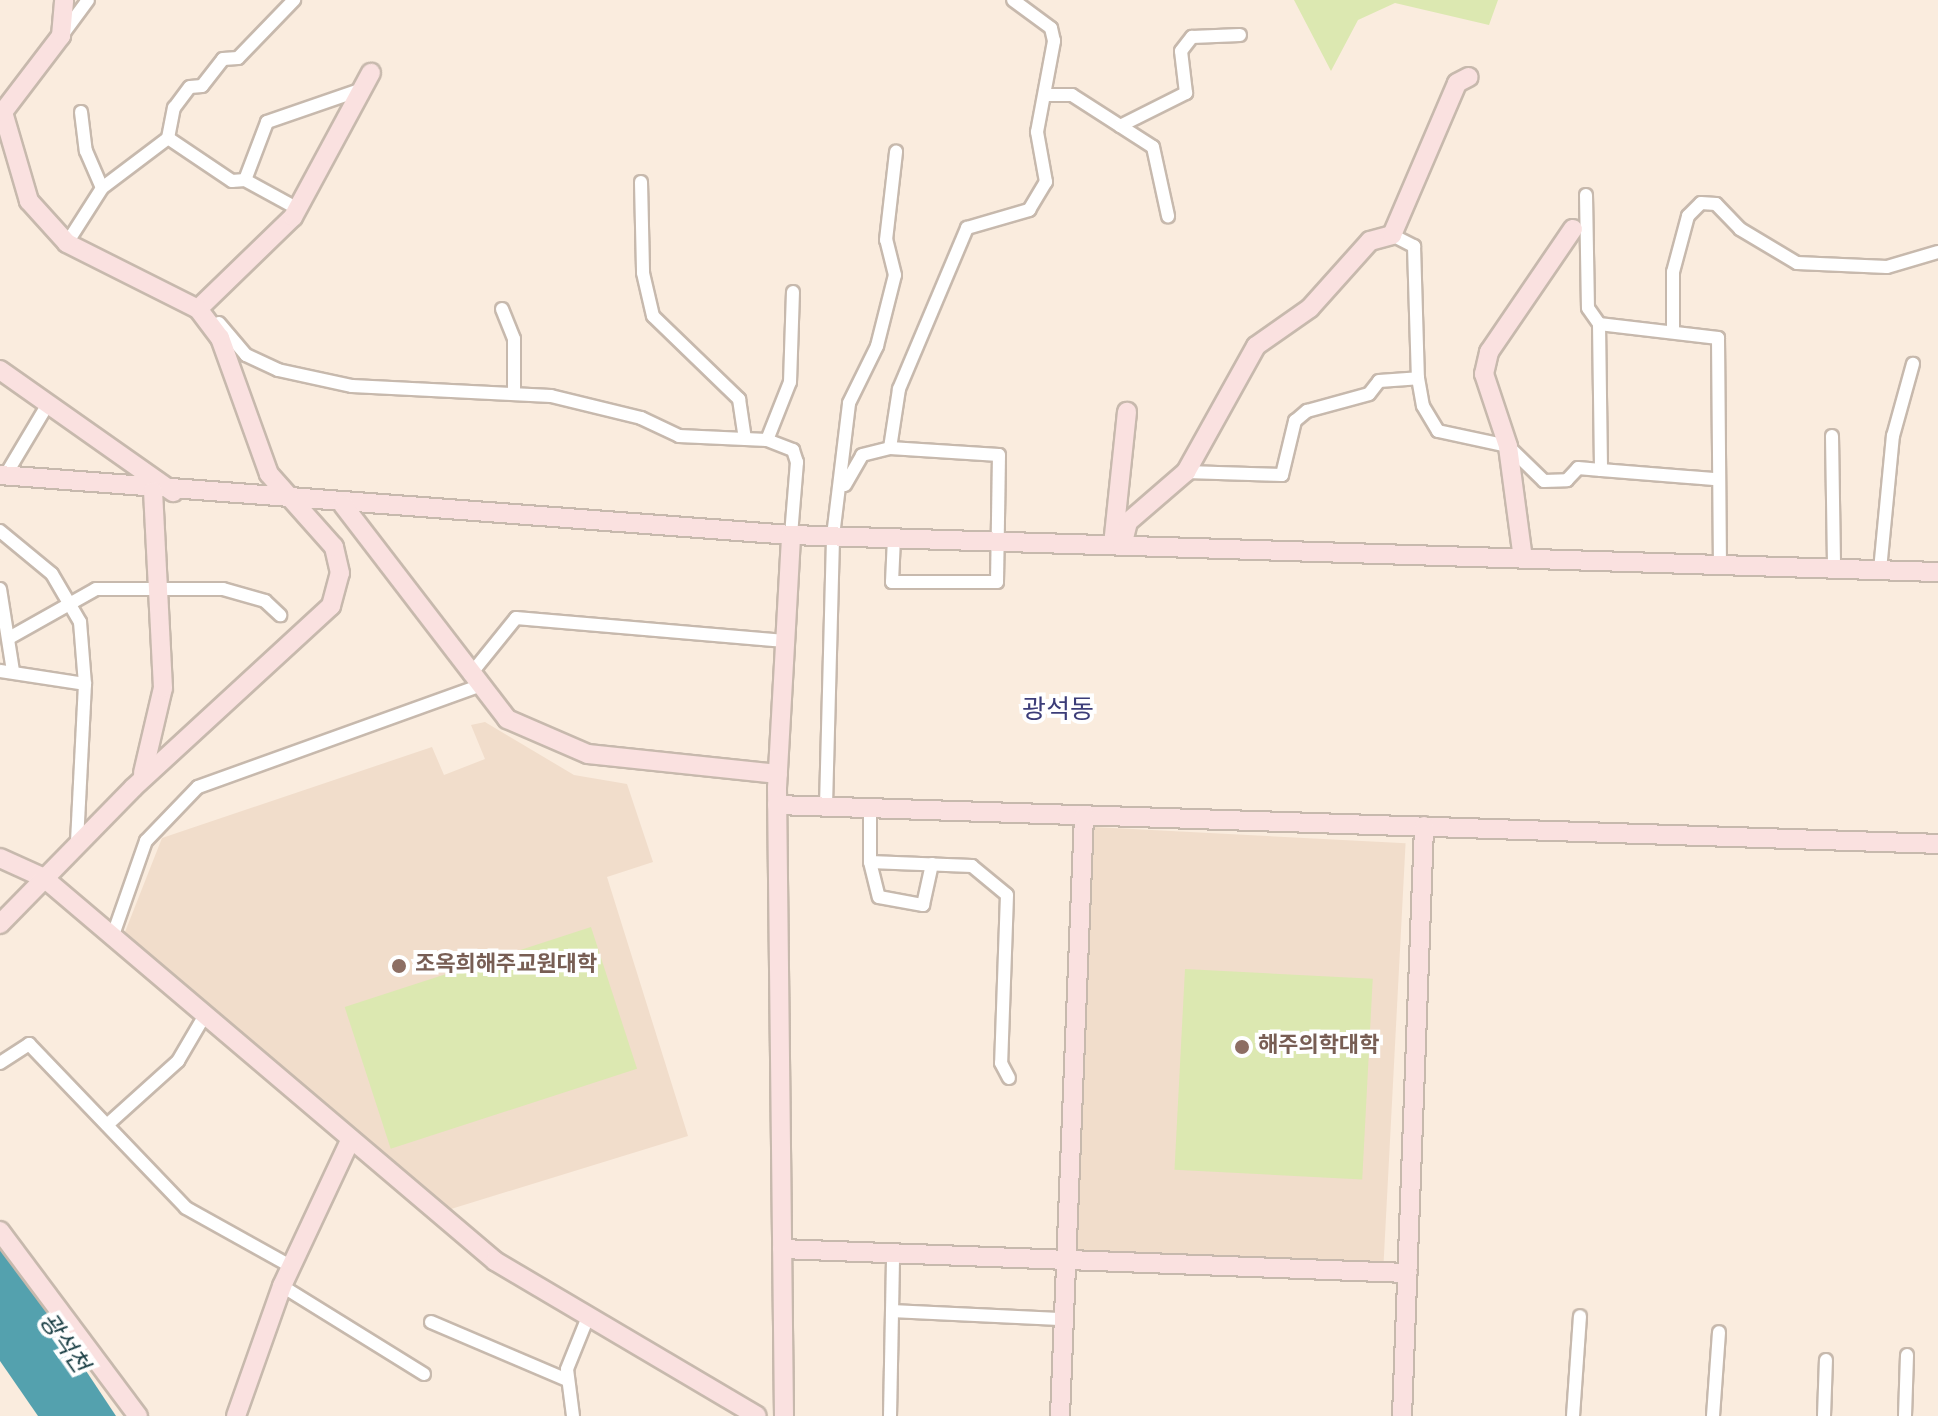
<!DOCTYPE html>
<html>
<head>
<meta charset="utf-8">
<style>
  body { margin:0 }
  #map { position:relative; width:1938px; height:1416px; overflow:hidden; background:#faecde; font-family:Overpass,"Noto Sans KR",sans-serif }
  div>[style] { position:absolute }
  .built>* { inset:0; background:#f1ddcb; transform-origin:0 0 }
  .green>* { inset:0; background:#dce8b1; transform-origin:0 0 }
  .water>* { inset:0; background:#54a1ae }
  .roads { filter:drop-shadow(2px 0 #c7b9ad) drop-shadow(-2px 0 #c7b9ad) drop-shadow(0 2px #c7b9ad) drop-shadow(0 -2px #c7b9ad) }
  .street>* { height:12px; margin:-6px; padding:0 6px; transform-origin:6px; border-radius:6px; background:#fff }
  .secondary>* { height:18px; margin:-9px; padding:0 9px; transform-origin:9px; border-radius:9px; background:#fae1e0 }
  .dots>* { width:22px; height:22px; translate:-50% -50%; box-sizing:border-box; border:4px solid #fff; border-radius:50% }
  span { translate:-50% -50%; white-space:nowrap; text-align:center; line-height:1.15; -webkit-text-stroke:8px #fff; paint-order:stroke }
  .education-label { font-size:22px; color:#785e54; font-weight:700 }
  .left { translate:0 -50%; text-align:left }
  .water-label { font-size:24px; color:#173c42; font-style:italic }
  .quarter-label { font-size:26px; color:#3b3c78 }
</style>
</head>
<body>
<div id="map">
  <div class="built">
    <i style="clip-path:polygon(485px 722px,574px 775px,627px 784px,653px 862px,607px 877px,688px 1136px,451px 1209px,313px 1102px,125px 932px,162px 838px,432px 747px,444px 775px,485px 759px,471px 725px)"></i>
    <i style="left:1094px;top:827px;width:312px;height:423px;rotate:3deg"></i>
  </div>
  <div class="green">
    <i style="clip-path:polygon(1294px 0,1498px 0,1489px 25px,1395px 3px,1358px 20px,1331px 71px)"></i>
    <i style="left:591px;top:927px;width:149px;height:259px;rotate:72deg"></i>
    <i style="left:1185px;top:969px;width:188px;height:201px;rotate:3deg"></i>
  </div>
  <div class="water">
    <i style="clip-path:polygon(0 1248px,39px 1300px,116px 1416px,38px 1416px,0 1361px)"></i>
  </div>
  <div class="roads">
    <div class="street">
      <i style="left:63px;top:34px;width:42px;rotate:-53.7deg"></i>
      <i style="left:1047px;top:95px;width:25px"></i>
      <i style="left:1072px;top:95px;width:96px;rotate:32.7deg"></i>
      <i style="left:1153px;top:147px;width:71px;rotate:77.7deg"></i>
      <i style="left:81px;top:112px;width:39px;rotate:83deg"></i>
      <i style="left:86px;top:151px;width:40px;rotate:66.6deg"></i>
      <i style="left:1120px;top:126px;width:74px;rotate:-26.6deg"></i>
      <i style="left:1186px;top:93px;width:42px;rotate:-96.8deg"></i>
      <i style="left:1181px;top:51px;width:18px;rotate:-52deg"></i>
      <i style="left:1192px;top:37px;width:48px;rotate:-2.4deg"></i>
      <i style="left:168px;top:138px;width:31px;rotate:-79deg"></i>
      <i style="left:174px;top:108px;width:26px;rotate:-53deg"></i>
      <i style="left:190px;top:87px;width:12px;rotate:-5deg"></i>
      <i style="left:202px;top:86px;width:34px;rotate:-52deg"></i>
      <i style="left:223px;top:59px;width:15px;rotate:-4deg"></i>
      <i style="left:238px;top:58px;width:81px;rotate:-46deg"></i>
      <i style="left:245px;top:180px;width:62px;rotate:-69.2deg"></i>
      <i style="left:267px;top:122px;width:102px;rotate:-19deg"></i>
      <i style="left:641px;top:182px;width:91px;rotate:88.7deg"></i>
      <i style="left:643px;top:273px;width:44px;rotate:76.9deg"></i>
      <i style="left:653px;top:316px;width:120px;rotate:44deg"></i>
      <i style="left:739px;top:399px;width:40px;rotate:81.5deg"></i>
      <i style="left:1586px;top:195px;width:113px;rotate:89deg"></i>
      <i style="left:1588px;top:308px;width:19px;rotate:55deg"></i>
      <i style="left:1599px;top:324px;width:146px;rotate:89.2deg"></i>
      <i style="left:1601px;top:470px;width:113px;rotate:4.6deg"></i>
      <i style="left:1392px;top:235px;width:25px;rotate:27deg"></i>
      <i style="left:1414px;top:246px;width:132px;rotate:88.3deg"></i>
      <i style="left:1418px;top:378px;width:28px;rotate:80deg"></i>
      <i style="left:1423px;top:406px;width:29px;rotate:59deg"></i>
      <i style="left:1438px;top:431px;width:72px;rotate:12.1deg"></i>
      <i style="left:1508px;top:446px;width:50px;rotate:44.2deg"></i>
      <i style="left:1544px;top:481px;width:23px;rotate:-2deg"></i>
      <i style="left:1567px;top:480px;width:16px;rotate:-47deg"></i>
      <i style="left:1578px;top:468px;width:23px;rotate:5deg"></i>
      <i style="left:67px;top:243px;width:65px;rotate:-57.5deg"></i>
      <i style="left:102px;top:188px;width:83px;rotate:-37.1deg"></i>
      <i style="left:168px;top:138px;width:77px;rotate:33.9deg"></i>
      <i style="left:232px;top:181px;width:13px;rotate:-4deg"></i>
      <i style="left:245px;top:180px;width:60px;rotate:28.7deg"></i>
      <i style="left:502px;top:309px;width:32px;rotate:68deg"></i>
      <i style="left:514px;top:339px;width:55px;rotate:90deg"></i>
      <i style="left:219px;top:323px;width:42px;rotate:49.8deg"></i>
      <i style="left:246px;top:355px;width:35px;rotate:25deg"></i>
      <i style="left:278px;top:370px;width:76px;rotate:12.2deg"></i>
      <i style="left:352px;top:386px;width:199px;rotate:2.9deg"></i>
      <i style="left:551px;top:396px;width:93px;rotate:13.7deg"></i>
      <i style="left:641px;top:418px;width:42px;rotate:25.3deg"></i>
      <i style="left:679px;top:436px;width:88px;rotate:2.6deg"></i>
      <i style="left:767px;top:440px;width:28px;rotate:21deg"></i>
      <i style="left:793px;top:450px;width:13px;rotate:72deg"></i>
      <i style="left:797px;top:462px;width:73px;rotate:94.7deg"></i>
      <i style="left:1599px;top:324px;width:120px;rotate:6.7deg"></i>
      <i style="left:1718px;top:338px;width:227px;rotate:89.5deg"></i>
      <i style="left:1673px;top:332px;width:60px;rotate:-90deg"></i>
      <i style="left:1673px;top:272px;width:58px;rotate:-75deg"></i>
      <i style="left:1688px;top:216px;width:18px;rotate:-45deg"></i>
      <i style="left:1701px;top:203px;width:15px;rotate:4deg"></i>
      <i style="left:1716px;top:204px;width:35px;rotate:46deg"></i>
      <i style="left:1740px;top:229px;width:66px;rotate:30.8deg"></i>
      <i style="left:1797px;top:263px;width:90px;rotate:2.5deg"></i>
      <i style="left:1887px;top:267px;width:53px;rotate:-16.4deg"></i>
      <i style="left:1832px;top:436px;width:133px;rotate:89.1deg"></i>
      <i style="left:767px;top:440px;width:62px;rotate:-68.4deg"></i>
      <i style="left:790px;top:382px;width:90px;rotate:-88.1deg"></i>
      <i style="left:890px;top:448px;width:60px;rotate:-81.3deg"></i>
      <i style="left:899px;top:389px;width:175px;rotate:-67.1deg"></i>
      <i style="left:967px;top:228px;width:65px;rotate:-16.2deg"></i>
      <i style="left:1029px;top:210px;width:33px;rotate:-59deg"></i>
      <i style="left:1046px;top:182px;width:51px;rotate:-100.2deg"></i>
      <i style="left:1037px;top:132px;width:93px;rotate:-79.4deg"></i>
      <i style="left:1054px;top:41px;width:13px;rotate:-103deg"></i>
      <i style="left:1051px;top:28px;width:47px;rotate:-143.6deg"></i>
      <i style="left:1186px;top:472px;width:96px;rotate:1.8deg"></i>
      <i style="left:1282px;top:475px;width:56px;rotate:-76.5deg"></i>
      <i style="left:1295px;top:421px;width:16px;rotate:-40deg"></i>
      <i style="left:1307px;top:411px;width:64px;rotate:-15.3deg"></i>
      <i style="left:1369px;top:394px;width:16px;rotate:-52deg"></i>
      <i style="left:1379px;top:381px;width:39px;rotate:-4deg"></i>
      <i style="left:5px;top:476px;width:84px;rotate:-59.2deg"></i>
      <i style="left:845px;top:485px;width:34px;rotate:-60deg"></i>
      <i style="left:862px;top:455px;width:29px;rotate:-14deg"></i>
      <i style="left:890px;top:448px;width:109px;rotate:3.7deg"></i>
      <i style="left:999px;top:455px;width:127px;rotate:90.9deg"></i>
      <i style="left:997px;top:582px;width:105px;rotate:180deg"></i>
      <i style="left:892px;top:582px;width:44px;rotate:-87.4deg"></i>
      <i style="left:0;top:531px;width:67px;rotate:39.6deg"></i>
      <i style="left:52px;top:574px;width:56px;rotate:59.7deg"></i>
      <i style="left:80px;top:622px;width:62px;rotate:85.4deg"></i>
      <i style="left:85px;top:684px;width:159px;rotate:92.9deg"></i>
      <i style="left:1880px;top:570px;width:135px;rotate:-84.5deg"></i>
      <i style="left:1893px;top:436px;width:75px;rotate:-74.5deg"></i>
      <i style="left:0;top:589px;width:83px;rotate:81deg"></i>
      <i style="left:9px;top:638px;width:100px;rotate:-29.4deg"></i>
      <i style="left:96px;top:589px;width:127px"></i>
      <i style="left:223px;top:589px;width:44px;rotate:15.9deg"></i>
      <i style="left:265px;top:601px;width:21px;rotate:43deg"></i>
      <i style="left:0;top:671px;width:86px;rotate:8.7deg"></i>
      <i style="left:470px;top:675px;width:73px;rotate:-51.1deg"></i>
      <i style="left:516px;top:618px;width:270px;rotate:4.9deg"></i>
      <i style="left:826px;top:806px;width:270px;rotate:-88.5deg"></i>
      <i style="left:833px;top:536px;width:134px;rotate:-83.1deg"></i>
      <i style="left:849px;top:403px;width:64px;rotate:-63.8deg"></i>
      <i style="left:877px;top:346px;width:73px;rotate:-75.8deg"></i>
      <i style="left:895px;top:275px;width:36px;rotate:-104deg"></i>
      <i style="left:886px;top:240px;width:89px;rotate:-83.5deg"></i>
      <i style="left:870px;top:808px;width:54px;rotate:90deg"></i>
      <i style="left:870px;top:862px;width:102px;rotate:2.2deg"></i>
      <i style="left:972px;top:866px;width:45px;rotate:39.6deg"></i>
      <i style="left:1007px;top:895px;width:168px;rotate:92deg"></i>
      <i style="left:1001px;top:1063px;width:17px;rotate:62deg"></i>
      <i style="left:870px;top:862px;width:36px;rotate:76deg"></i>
      <i style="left:879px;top:897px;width:45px;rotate:10.3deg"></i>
      <i style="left:923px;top:905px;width:42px;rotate:-77.6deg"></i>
      <i style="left:113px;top:935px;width:100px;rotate:-70.7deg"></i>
      <i style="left:146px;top:841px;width:75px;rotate:-46.1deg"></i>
      <i style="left:198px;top:787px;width:298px;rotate:-19.8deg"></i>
      <i style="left:0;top:1063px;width:35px;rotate:-33deg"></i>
      <i style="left:29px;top:1044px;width:227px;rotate:46.2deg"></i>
      <i style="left:186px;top:1208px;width:119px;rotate:29.1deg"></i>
      <i style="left:107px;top:1125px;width:96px;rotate:-42deg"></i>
      <i style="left:178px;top:1061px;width:53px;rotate:-59.6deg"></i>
      <i style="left:282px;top:1286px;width:167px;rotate:31.8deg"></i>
      <i style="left:892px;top:1311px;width:172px;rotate:2.7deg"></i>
      <i style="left:431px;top:1322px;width:148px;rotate:23.1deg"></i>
      <i style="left:573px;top:1416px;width:47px;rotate:-97.3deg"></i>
      <i style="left:567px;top:1369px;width:56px;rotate:-68deg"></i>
      <i style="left:890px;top:1416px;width:163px;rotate:-88.9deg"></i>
      <i style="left:1573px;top:1416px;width:100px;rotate:-86deg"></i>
      <i style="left:1713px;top:1416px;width:84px;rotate:-85.9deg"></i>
      <i style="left:1824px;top:1416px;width:56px;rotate:-88deg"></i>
      <i style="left:1905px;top:1416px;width:61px;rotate:-88.1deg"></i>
    </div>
    <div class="secondary">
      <i style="left:198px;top:309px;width:132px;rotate:-44.1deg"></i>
      <i style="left:293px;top:217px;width:164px;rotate:-61.6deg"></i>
      <i style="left:0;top:370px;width:212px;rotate:35.2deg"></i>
      <i style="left:0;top:475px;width:793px;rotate:4.34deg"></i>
      <i style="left:791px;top:535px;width:1148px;rotate:1.85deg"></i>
      <i style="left:343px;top:505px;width:270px;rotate:52.5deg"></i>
      <i style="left:507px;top:719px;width:88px;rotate:23.4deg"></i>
      <i style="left:588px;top:754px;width:191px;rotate:6deg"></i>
      <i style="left:1113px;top:545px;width:134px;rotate:-84deg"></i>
      <i style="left:1122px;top:546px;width:25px;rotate:-76deg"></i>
      <i style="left:1128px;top:522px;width:77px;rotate:-40.8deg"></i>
      <i style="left:1186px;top:472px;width:144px;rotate:-60.9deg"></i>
      <i style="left:1256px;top:346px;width:66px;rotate:-35.1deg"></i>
      <i style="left:1310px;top:308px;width:90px;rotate:-48.2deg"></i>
      <i style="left:1370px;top:241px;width:23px;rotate:-15deg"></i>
      <i style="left:1392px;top:235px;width:165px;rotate:-66.8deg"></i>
      <i style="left:1457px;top:83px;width:13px;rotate:-27deg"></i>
      <i style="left:1523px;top:559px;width:114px;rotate:-97.6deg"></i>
      <i style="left:1508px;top:446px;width:76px;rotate:-108.4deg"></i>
      <i style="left:1484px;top:374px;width:23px;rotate:-77deg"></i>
      <i style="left:1489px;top:352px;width:149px;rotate:-55.7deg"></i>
      <i style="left:143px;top:773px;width:87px;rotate:-76.8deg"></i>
      <i style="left:163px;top:688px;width:197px;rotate:-92.9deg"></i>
      <i style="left:777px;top:805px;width:1162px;rotate:1.92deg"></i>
      <i style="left:0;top:858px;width:48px;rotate:24.4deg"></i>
      <i style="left:44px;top:878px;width:592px;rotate:40.34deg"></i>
      <i style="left:495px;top:1261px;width:304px;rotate:30.6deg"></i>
      <i style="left:0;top:924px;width:190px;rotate:-45.6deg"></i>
      <i style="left:133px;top:788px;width:269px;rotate:-42.6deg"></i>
      <i style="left:331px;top:606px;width:34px;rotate:-75deg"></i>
      <i style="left:340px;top:573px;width:27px;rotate:-103deg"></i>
      <i style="left:334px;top:547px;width:98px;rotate:-131.7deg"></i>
      <i style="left:269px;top:474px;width:145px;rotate:-109.8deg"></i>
      <i style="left:220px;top:338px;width:36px;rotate:-127deg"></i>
      <i style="left:198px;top:309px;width:147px;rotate:-153.3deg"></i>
      <i style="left:67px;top:243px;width:57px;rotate:-132.1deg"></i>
      <i style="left:29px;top:201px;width:93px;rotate:-106.3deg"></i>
      <i style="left:3px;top:112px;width:96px;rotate:-52.7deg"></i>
      <i style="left:61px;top:36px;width:36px;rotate:-85deg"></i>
      <i style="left:0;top:1231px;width:231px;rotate:53.3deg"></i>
      <i style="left:782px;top:1249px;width:626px;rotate:2.2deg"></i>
      <i style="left:236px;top:1416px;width:138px;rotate:-70.5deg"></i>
      <i style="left:282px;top:1286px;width:158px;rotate:-64.9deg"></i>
      <i style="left:784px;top:1416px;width:628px;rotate:-90.64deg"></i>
      <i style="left:777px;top:788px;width:253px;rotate:-86.8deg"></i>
      <i style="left:1060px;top:1416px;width:601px;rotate:-87.71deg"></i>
      <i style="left:1402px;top:1416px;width:590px;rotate:-87.86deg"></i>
    </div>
  </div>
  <div class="dots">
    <i style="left:399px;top:966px;background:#8d6e63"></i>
    <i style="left:1242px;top:1047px;background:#8d6e63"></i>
  </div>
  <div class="education-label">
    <span class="left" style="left:415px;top:966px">조옥희해주교원대학</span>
    <span class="left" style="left:1258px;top:1047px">해주의학대학</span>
  </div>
  <div class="water-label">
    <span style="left:62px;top:1344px;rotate:55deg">광석천</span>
  </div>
  <div class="quarter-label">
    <span style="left:1058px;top:712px">광석동</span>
  </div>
</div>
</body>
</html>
